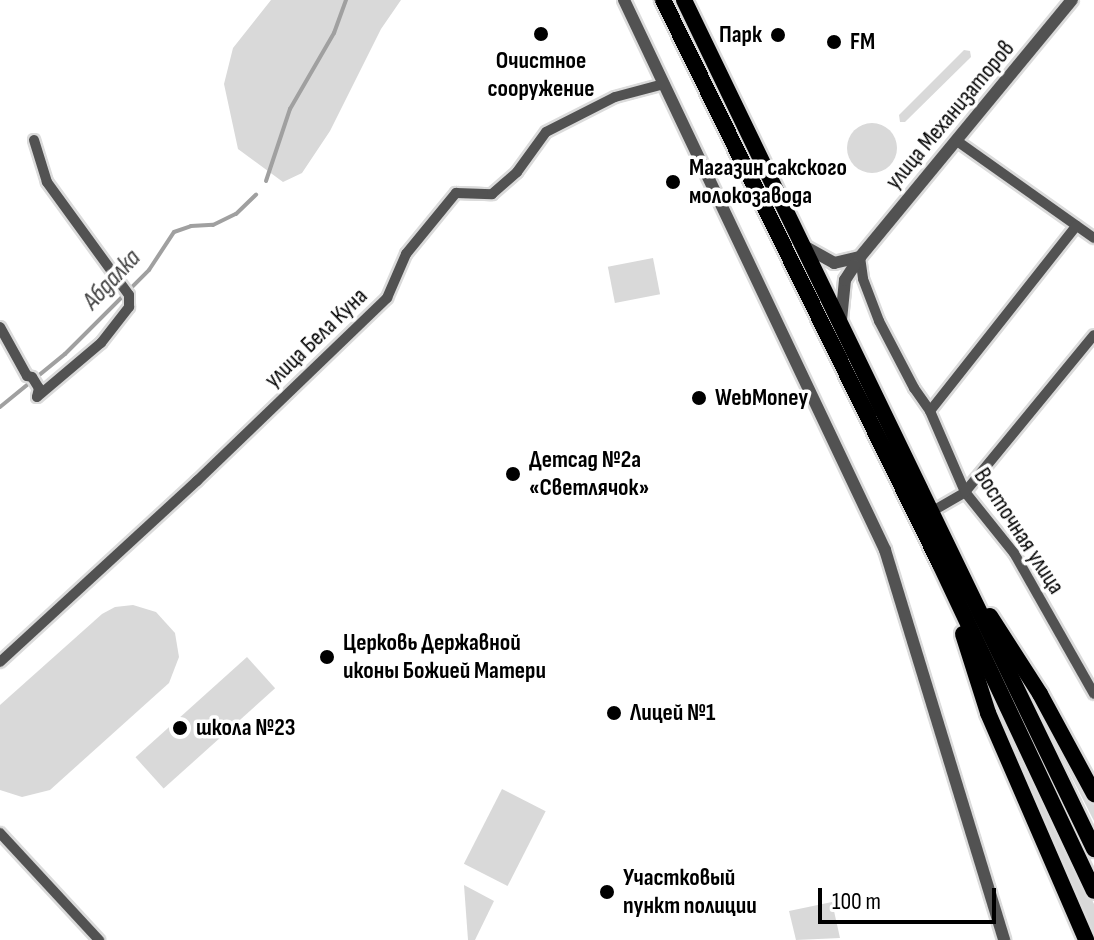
<!DOCTYPE html>
<html>
<head>
<meta charset="utf-8">
<style>
  body { margin:0 }
  #map { position:relative; width:1094px; height:940px; overflow:hidden; background:#fff; font-family:"Sofia Sans Condensed",sans-serif }
  div>[style] { position:absolute }
  .green>* { inset:0; background:#d9d9d9; transform-origin:0 0 }
  .round { border-radius:50% }
  .stream>* { height:4px; margin:-2px; padding:0 2px; transform-origin:2px; border-radius:2px; background:#a0a0a0 }
  .roads { filter:drop-shadow(2px 0 #dbdbdb) drop-shadow(-2px 0 #dbdbdb) drop-shadow(0 2px #dbdbdb) drop-shadow(0 -2px #dbdbdb) }
  .minor>* { height:10px; margin:-5px; padding:0 5px; transform-origin:5px; border-radius:5px; background:#525252 }
  .tertiary>* { height:12px; margin:-6px; padding:0 6px; transform-origin:6px; border-radius:6px; background:#525252 }
  .primary>* { height:16px; margin:-8px; padding:0 8px; transform-origin:8px; border-radius:8px; background:#000 }
  .dots>* { width:22px; height:22px; translate:-50% -50%; box-sizing:border-box; border:4px solid #fff; border-radius:50% }
  span { translate:-50% -50%; white-space:nowrap; text-align:center; line-height:1.15; -webkit-text-stroke:7px #fff; paint-order:stroke }
  .poi-label { font-size:24px; color:#000; font-weight:700 }
  .right { translate:-100% -50%; text-align:right }
  .left { translate:0 -50%; text-align:left }
  .street-label { font-size:24px; color:#000 }
  .water-label { font-size:26px; color:#414141; font-style:italic }
  .scale { position:absolute; left:818px; top:888px; width:178px; height:36px; box-sizing:border-box; border:4px solid #000; border-top:0; padding-left:10px; font-size:24px; line-height:28px; white-space:nowrap; color:#000; -webkit-text-stroke:6px #fff; paint-order:stroke }
</style>
</head>
<body>
<div id="map">
  <div class="green">
    <i style="clip-path:polygon(271px 0,401px 0,381px 29px,330px 131px,302px 173px,283px 182px,238px 149px,224px 84px,233px 48px)"></i>
    <i style="clip-path:polygon(964px 50px,970px 51px,971px 57px,905px 122px,900px 122px,899px 115px)"></i>
    <i class="round" style="left:847px;top:123px;width:50px;height:50px"></i>
    <i style="left:653px;top:258px;width:37px;height:46px;rotate:79deg"></i>
    <i style="clip-path:polygon(133px 605px,156px 612px,175px 633px,179px 657px,169px 683px,50px 790px,22px 797px,0 790px,0 705px,102px 614px,115px 607px)"></i>
    <i style="left:247px;top:657px;width:42px;height:150px;rotate:48deg"></i>
    <i style="clip-path:polygon(999px 705px,1094px 904px,1094px 940px,999px 710px)"></i>
    <i style="clip-path:polygon(1043px 713px,1094px 805px,1094px 821px,1040px 715px)"></i>
    <i style="left:502px;top:789px;width:49px;height:84px;rotate:27deg"></i>
    <i style="clip-path:polygon(464px 885px,494px 901px,475px 940px,468px 940px)"></i>
    <i style="clip-path:polygon(832px 902px,840px 938px,796px 940px,789px 911px)"></i>
  </div>
  <div class="stream">
    <i style="left:266px;top:181px;width:76px;rotate:-71.6deg"></i>
    <i style="left:290px;top:109px;width:88px;rotate:-59.9deg"></i>
    <i style="left:334px;top:33px;width:35px;rotate:-70deg"></i>
    <i style="left:0;top:407px;width:84px;rotate:-39.2deg"></i>
    <i style="left:65px;top:354px;width:119px;rotate:-45deg"></i>
    <i style="left:149px;top:270px;width:45px;rotate:-56.7deg"></i>
    <i style="left:174px;top:232px;width:18px;rotate:-19deg"></i>
    <i style="left:191px;top:226px;width:22px;rotate:-3deg"></i>
    <i style="left:213px;top:225px;width:25px;rotate:-26deg"></i>
    <i style="left:236px;top:214px;width:28px;rotate:-44deg"></i>
  </div>
  <div class="roads">
    <div class="minor">
      <i style="left:957px;top:141px;width:168px;rotate:35.3deg"></i>
      <i style="left:860px;top:257px;width:22px;rotate:82deg"></i>
      <i style="left:863px;top:279px;width:45px;rotate:69.1deg"></i>
      <i style="left:879px;top:321px;width:76px;rotate:62.4deg"></i>
      <i style="left:914px;top:388px;width:28px;rotate:55deg"></i>
      <i style="left:930px;top:411px;width:88px;rotate:66.6deg"></i>
      <i style="left:965px;top:492px;width:78px;rotate:51.2deg"></i>
      <i style="left:1014px;top:553px;width:162px;rotate:60.4deg"></i>
      <i style="left:0;top:327px;width:56px;rotate:61.1deg"></i>
      <i style="left:27px;top:376px;width:5px;rotate:11deg"></i>
      <i style="left:32px;top:377px;width:13px;rotate:58deg"></i>
      <i style="left:39px;top:388px;width:9px;rotate:103deg"></i>
      <i style="left:37px;top:397px;width:84px;rotate:-40.2deg"></i>
      <i style="left:101px;top:343px;width:46px;rotate:-52.1deg"></i>
      <i style="left:129px;top:307px;width:12px;rotate:-90deg"></i>
      <i style="left:129px;top:295px;width:140px;rotate:-126deg"></i>
      <i style="left:47px;top:182px;width:44px;rotate:-107.2deg"></i>
      <i style="left:930px;top:411px;width:236px;rotate:-51.7deg"></i>
      <i style="left:931px;top:512px;width:39px;rotate:-30deg"></i>
      <i style="left:965px;top:492px;width:203px;rotate:-50.6deg"></i>
      <i style="left:0;top:662px;width:268px;rotate:-42.6deg"></i>
      <i style="left:197px;top:481px;width:264px;rotate:-43.9deg"></i>
      <i style="left:387px;top:298px;width:48px;rotate:-66.6deg"></i>
      <i style="left:406px;top:254px;width:79px;rotate:-50.7deg"></i>
      <i style="left:456px;top:193px;width:36px;rotate:2deg"></i>
      <i style="left:492px;top:194px;width:33px;rotate:-41deg"></i>
      <i style="left:517px;top:172px;width:49px;rotate:-54.1deg"></i>
      <i style="left:546px;top:132px;width:77px;rotate:-26.9deg"></i>
      <i style="left:615px;top:97px;width:51px;rotate:-14.9deg"></i>
      <i style="left:0;top:833px;width:146px;rotate:47.2deg"></i>
    </div>
    <div class="tertiary">
      <i style="left:624px;top:0;width:609px;rotate:64.61deg"></i>
      <i style="left:885px;top:550px;width:408px;rotate:73deg"></i>
      <i style="left:802px;top:245px;width:37px;rotate:29deg"></i>
      <i style="left:834px;top:263px;width:27px;rotate:-13deg"></i>
      <i style="left:841px;top:320px;width:40px;rotate:-84.3deg"></i>
      <i style="left:845px;top:280px;width:27px;rotate:-57deg"></i>
      <i style="left:860px;top:257px;width:333px;rotate:-50.5deg"></i>
    </div>
    <div class="primary">
      <i style="left:663px;top:0;width:628px;rotate:63.84deg"></i>
      <i style="left:940px;top:564px;width:361px;rotate:64.8deg"></i>
      <i style="left:684px;top:0;width:943px;rotate:64.22deg"></i>
      <i style="left:990px;top:616px;width:93px;rotate:57.3deg"></i>
      <i style="left:1040px;top:694px;width:114px;rotate:61.6deg"></i>
      <i style="left:963px;top:634px;width:83px;rotate:72.4deg"></i>
      <i style="left:988px;top:713px;width:247px;rotate:66.6deg"></i>
    </div>
  </div>
  <div class="dots">
    <i style="left:541px;top:34px;background:#000"></i>
    <i style="left:778px;top:35px;background:#000"></i>
    <i style="left:834px;top:42px;background:#000"></i>
    <i style="left:673px;top:182px;background:#000"></i>
    <i style="left:699px;top:398px;background:#000"></i>
    <i style="left:513px;top:474px;background:#000"></i>
    <i style="left:327px;top:657px;background:#000"></i>
    <i style="left:614px;top:713px;background:#000"></i>
    <i style="left:180px;top:728px;background:#000"></i>
    <i style="left:607px;top:892px;background:#000"></i>
  </div>
  <div class="poi-label">
    <span class="right" style="left:762px;top:35px">Парк</span>
    <span class="left" style="left:850px;top:42px">FM</span>
    <span style="left:541px;top:75px">Очистное<br>сооружение</span>
    <span class="left" style="left:689px;top:182px">Магазин сакского<br>молокозавода</span>
    <span class="left" style="left:715px;top:398px">WebMoney</span>
    <span class="left" style="left:529px;top:474px">Детсад №2а<br>«Светлячок»</span>
    <span class="left" style="left:343px;top:657px">Церковь Державной<br>иконы Божией Матери</span>
    <span class="left" style="left:630px;top:713px">Лицей №1</span>
    <span class="left" style="left:196px;top:728px">школа №23</span>
    <span class="left" style="left:623px;top:892px">Участковый<br>пункт полиции</span>
  </div>
  <div class="street-label">
    <span style="left:950px;top:115px;rotate:-50deg">улица Механизаторов</span>
    <span style="left:316px;top:338px;rotate:-44deg">улица Бела Куна</span>
    <span style="left:1019px;top:531px;rotate:57deg">Восточная улица</span>
  </div>
  <div class="water-label">
    <span style="left:112px;top:280px;rotate:-47deg">Абдалка</span>
  </div>
  <div class="scale">100 m</div>
</div>
</body>
</html>
